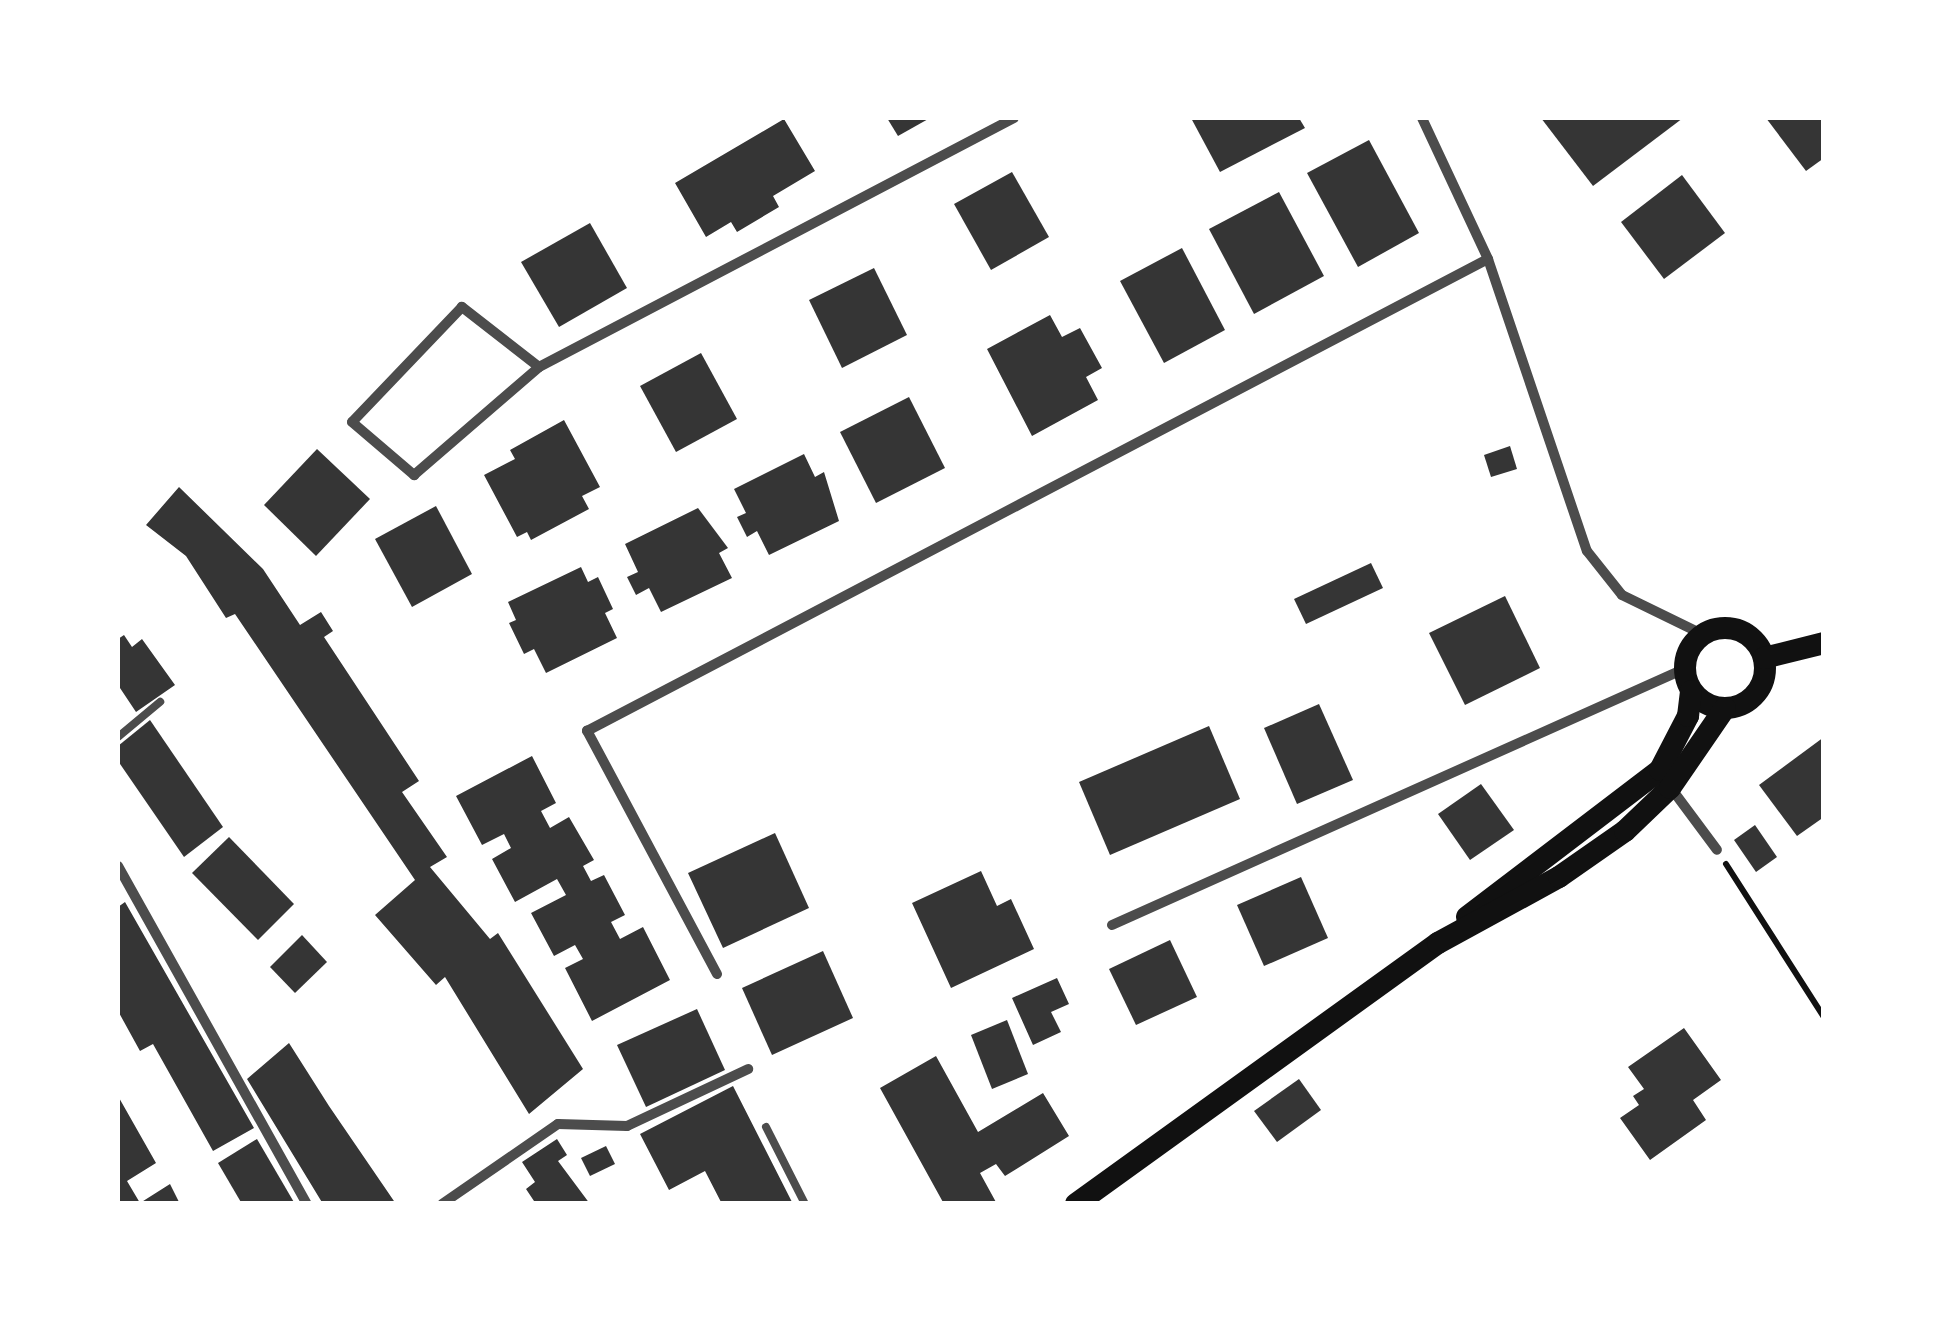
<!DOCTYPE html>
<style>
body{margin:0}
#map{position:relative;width:1941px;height:1321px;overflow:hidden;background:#fff;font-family:"Nunito Sans",sans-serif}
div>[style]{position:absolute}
.building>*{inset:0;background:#353535}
.path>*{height:6px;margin:-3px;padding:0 3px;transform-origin:3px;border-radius:3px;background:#111}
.service>*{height:8px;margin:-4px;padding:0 4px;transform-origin:4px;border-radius:4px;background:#4c4c4c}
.minor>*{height:10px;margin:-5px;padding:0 5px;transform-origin:5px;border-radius:5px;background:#4c4c4c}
.primary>*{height:22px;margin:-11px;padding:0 11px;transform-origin:11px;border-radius:11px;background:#111}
.primary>.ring{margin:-11px;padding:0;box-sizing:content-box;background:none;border:22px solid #111;border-radius:50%}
span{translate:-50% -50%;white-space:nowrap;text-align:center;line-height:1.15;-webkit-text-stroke:8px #fff;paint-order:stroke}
.frame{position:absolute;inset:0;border:120px solid #fff;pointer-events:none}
</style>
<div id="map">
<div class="building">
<i style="clip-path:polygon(887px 118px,930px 118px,898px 136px)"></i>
<i style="clip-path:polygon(1191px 118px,1299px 118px,1305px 128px,1220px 172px)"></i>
<i style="clip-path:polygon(1541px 118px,1683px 118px,1593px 186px)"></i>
<i style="clip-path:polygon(1766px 118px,1824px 118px,1824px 158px,1806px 171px)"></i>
<i style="clip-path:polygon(784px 119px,815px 171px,773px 196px,779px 207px,737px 232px,731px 222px,706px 237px,675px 183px)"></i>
<i style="clip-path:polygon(1369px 140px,1419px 233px,1358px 267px,1307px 173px)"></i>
<i style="clip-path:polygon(1012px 172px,1049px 237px,991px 270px,954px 204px)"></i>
<i style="clip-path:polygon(1682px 175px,1725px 233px,1664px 279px,1621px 222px)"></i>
<i style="clip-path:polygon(1279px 192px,1324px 276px,1254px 314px,1209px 229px)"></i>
<i style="clip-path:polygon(590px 223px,627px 288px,559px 327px,521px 262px)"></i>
<i style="clip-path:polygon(1182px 248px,1225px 330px,1164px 363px,1120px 281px)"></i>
<i style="clip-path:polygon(874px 268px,907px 335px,842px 368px,809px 300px)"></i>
<i style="clip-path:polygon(1050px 315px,1062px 337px,1080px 328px,1102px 368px,1086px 377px,1098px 400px,1032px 436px,987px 349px)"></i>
<i style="clip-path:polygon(701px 353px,737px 419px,676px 452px,640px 386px)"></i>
<i style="clip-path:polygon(909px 397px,945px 468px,876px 503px,840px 432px)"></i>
<i style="clip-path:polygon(564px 420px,600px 487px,582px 496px,589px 509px,531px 540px,527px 532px,517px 537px,484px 475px,515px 459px,510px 450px)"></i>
<i style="clip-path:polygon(1510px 446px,1517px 469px,1491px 477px,1484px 455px)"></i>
<i style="clip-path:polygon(317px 449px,370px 499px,316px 556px,264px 505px)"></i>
<i style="clip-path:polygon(804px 454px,815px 477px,824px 472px,839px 521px,769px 555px,757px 531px,747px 537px,737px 517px,746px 513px,734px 489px)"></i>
<i style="clip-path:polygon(179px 487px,263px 569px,300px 625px,321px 612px,333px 631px,324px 637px,419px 781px,402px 792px,447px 857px,430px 867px,490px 939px,498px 933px,583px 1069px,529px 1114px,445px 977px,436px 985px,375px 915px,415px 880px,235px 614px,226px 618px,186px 556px,146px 525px)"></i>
<i style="clip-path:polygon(436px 506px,472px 574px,412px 607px,375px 539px)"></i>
<i style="clip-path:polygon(698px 508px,728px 548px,719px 553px,732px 578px,661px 612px,649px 588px,636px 595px,627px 577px,638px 572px,625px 544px)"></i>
<i style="clip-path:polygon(1371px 563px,1383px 588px,1306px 624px,1294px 599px)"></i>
<i style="clip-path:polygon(581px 567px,588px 582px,598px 577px,613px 609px,605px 613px,617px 638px,546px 673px,534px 649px,524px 654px,509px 623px,516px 620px,508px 602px)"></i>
<i style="clip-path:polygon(1505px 596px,1540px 668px,1465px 705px,1429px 633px)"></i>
<i style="clip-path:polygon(124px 635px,132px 647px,142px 639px,175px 685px,136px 712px,118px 685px,118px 639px)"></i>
<i style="clip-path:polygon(1319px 704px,1353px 780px,1297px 804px,1264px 728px)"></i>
<i style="clip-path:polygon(150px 720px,223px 827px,184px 857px,118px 761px,118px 746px)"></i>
<i style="clip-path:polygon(1209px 726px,1240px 799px,1110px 855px,1079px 782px)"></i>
<i style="clip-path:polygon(1824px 737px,1824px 817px,1797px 836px,1759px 785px)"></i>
<i style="clip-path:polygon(532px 756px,556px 803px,541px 811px,550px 828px,569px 817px,594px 860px,583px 866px,591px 881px,604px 875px,625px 915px,611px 922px,620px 939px,643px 927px,670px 980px,592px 1021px,565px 968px,583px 959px,575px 945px,554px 956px,531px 913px,566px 895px,557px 879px,515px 902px,492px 859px,511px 848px,504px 834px,482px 845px,456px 796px)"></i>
<i style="clip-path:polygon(1481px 784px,1514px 830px,1470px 860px,1438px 814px)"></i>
<i style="clip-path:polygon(1755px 825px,1777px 857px,1756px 872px,1734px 840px)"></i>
<i style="clip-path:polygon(775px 833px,809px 908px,723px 948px,688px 873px)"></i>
<i style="clip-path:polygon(229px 837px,294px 904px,258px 940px,192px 873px)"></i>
<i style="clip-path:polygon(981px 871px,997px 906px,1011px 899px,1034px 949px,951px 988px,912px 903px)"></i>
<i style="clip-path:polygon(1301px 877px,1328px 938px,1264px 966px,1237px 905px)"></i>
<i style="clip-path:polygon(125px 902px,254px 1128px,213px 1151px,153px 1044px,140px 1051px,118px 1011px,118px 907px)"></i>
<i style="clip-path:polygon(302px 935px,327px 962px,295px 993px,270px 967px)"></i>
<i style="clip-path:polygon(1170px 940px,1197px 997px,1136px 1025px,1109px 969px)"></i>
<i style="clip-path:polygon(823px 951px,853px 1018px,772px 1055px,742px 988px)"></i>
<i style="clip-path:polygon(1057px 978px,1069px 1004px,1051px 1012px,1061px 1032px,1033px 1045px,1012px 998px)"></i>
<i style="clip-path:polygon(697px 1009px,725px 1070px,646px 1107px,617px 1045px)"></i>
<i style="clip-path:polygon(1007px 1020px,1028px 1074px,992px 1089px,971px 1035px)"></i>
<i style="clip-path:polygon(1684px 1028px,1721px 1080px,1693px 1100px,1706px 1120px,1650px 1160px,1620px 1118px,1639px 1105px,1633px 1096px,1644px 1089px,1628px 1067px)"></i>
<i style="clip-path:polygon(289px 1043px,329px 1106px,396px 1204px,323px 1204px,247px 1079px)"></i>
<i style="clip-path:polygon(936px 1056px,978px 1132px,1043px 1093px,1069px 1136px,1005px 1176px,996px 1164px,980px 1173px,997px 1204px,944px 1204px,880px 1088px)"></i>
<i style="clip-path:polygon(1299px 1079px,1321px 1110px,1277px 1142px,1254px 1111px)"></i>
<i style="clip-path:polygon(733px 1086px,793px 1204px,722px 1204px,705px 1171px,669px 1190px,640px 1134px)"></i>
<i style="clip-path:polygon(118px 1096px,156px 1163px,127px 1181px,140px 1203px,170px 1184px,180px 1204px,118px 1204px)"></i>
<i style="clip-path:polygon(257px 1139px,295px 1204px,242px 1204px,218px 1163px)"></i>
<i style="clip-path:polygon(557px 1139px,567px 1155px,558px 1161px,590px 1204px,536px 1204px,526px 1189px,535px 1182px,522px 1162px)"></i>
<i style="clip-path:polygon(606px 1146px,615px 1164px,590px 1176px,581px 1158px)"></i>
</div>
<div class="path">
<i style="left:1726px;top:864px;width:182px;rotate:57.4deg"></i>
</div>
<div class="service">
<i style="left:118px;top:737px;width:55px;rotate:-39.8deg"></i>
<i style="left:766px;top:1127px;width:86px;rotate:63.1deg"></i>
</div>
<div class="minor">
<i style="left:1422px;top:118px;width:156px;rotate:64.9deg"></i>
<i style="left:1488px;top:259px;width:308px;rotate:71.3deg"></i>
<i style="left:1587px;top:551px;width:56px;rotate:51.5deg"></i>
<i style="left:1622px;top:595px;width:89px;rotate:26deg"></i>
<i style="left:539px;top:367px;width:98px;rotate:-142.1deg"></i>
<i style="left:462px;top:307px;width:159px;rotate:133.7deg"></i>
<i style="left:352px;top:422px;width:82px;rotate:40.5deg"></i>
<i style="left:414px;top:475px;width:165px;rotate:-40.8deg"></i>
<i style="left:539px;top:367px;width:536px;rotate:-27.66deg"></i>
<i style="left:1671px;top:788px;width:77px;rotate:53.4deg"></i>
<i style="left:118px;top:866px;width:387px;rotate:60.8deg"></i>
<i style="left:1112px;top:925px;width:627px;rotate:-24.11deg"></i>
<i style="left:717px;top:974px;width:276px;rotate:-118.1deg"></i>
<i style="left:587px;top:731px;width:1017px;rotate:-27.65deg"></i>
<i style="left:442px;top:1204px;width:141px;rotate:-34.6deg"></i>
<i style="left:558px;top:1124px;width:69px;rotate:1.7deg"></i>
<i style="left:627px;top:1126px;width:134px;rotate:-25.2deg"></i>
</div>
<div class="primary">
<i class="ring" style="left:1685px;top:628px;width:58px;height:58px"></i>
<i style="left:1764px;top:658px;width:62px;rotate:-14deg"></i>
<i style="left:1467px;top:917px;width:243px;rotate:-37.3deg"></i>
<i style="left:1660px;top:770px;width:61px;rotate:-62.6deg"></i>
<i style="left:1688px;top:716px;width:25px;rotate:-83deg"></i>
<i style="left:1076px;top:1204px;width:446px;rotate:-35.8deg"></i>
<i style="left:1438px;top:943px;width:138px;rotate:-28.6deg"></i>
<i style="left:1559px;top:877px;width:80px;rotate:-34.9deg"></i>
<i style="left:1625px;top:831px;width:62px;rotate:-43.7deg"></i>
<i style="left:1670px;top:788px;width:97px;rotate:-55.5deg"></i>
</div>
<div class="frame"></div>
</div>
